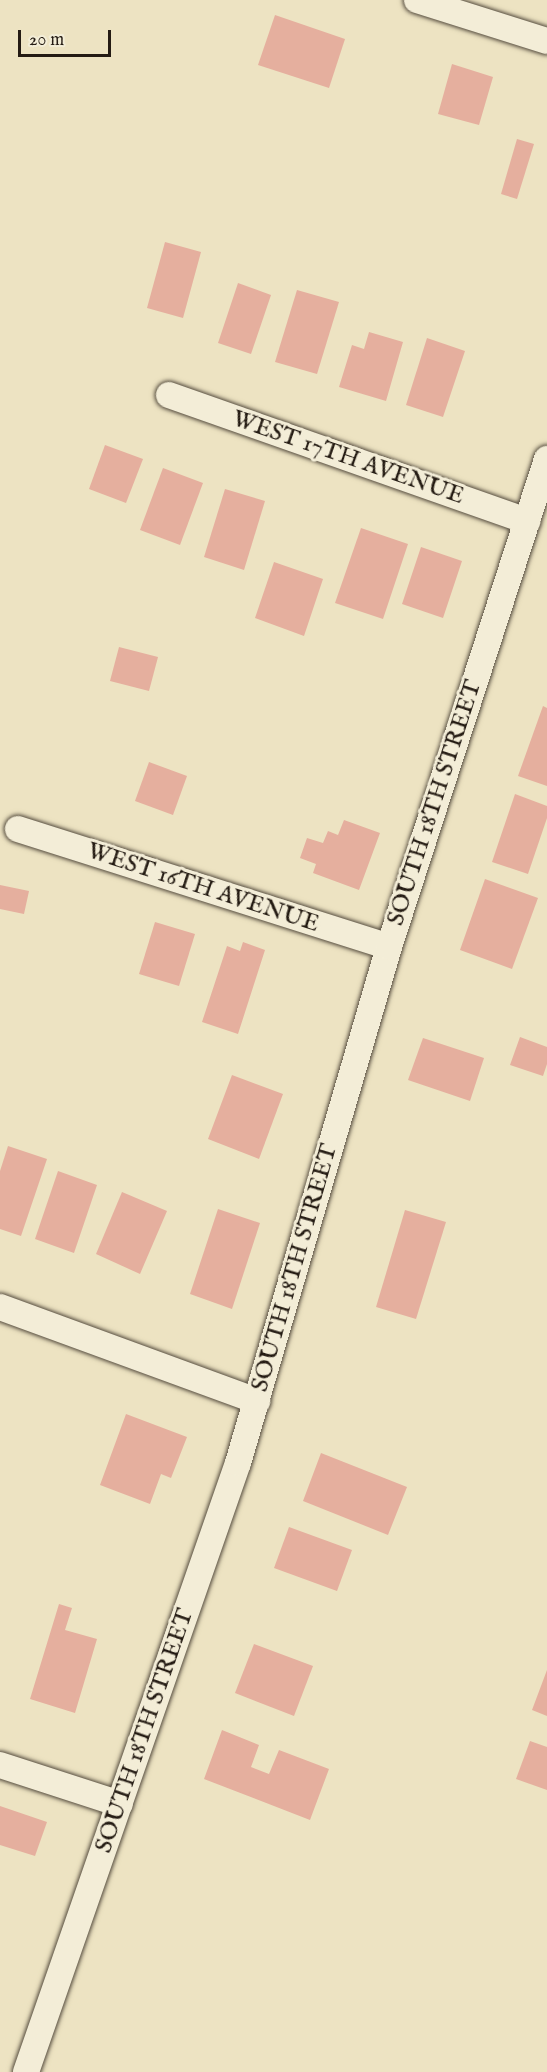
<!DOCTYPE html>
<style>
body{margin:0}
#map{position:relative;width:547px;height:2072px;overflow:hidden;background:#ede3c2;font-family:"IM FELL English",serif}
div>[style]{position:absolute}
.building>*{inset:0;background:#e5af9e}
.roads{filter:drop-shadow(0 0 2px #564d3f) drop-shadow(0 0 2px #564d3f)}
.street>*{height:26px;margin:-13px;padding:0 13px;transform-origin:13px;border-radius:13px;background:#f3edd7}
span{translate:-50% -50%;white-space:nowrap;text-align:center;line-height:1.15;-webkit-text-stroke:6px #f3edd7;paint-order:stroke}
.street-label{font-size:24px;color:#241b13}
.scale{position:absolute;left:18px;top:30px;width:93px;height:27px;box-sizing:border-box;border:3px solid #241b13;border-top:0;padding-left:8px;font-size:18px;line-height:21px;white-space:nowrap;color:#241b13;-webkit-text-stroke:4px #f3edd7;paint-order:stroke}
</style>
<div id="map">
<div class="building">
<i style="clip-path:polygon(275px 15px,345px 39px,329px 88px,258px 65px)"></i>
<i style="clip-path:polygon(452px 64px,493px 77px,479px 125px,438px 114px)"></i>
<i style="clip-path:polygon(517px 139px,534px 144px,517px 199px,501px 194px)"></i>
<i style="clip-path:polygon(165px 242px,201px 252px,183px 318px,147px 308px)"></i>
<i style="clip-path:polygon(238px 283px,271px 295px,251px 354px,218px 343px)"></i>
<i style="clip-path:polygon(297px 290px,339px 302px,317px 374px,275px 362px)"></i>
<i style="clip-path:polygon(369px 332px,403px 342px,386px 401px,339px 387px,352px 345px,364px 349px)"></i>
<i style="clip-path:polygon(427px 338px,465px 351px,443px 417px,406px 405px)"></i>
<i style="clip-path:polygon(105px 445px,143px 459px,126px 503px,89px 489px)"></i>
<i style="clip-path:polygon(163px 468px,203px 483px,180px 545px,140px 530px)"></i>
<i style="clip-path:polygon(225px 489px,265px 501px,244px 570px,204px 557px)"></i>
<i style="clip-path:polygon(361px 528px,408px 544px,383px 619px,335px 603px)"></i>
<i style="clip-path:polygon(421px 547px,462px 561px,443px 618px,402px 604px)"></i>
<i style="clip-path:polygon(274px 562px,323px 579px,304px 636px,255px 618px)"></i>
<i style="clip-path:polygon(119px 647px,158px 657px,149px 691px,110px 681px)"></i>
<i style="clip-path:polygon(543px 706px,547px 708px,547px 786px,518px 776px)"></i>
<i style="clip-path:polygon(149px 762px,187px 776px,173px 815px,135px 801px)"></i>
<i style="clip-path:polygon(515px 794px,547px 806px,547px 818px,528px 874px,492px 862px)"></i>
<i style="clip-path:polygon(344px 820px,380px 833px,359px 890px,313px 873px,316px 864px,300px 858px,307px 838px,323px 843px,328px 831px,338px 835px)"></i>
<i style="clip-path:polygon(485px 879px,538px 898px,512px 969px,460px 950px)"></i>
<i style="clip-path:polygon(0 885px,29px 891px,24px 914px,0 909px)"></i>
<i style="clip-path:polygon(155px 922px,195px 934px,179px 986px,139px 974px)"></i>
<i style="clip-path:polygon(243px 942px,265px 950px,238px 1034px,202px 1022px,227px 946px,240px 951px)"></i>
<i style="clip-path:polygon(520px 1037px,547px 1047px,547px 1064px,543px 1076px,510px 1065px)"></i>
<i style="clip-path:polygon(423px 1038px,484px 1058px,470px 1101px,408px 1080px)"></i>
<i style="clip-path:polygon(232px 1075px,283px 1094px,259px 1159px,208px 1139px)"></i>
<i style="clip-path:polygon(8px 1146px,47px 1159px,21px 1236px,0 1229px,0 1171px)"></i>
<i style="clip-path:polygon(58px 1171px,97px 1185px,74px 1253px,35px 1239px)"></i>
<i style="clip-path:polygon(122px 1192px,167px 1211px,140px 1274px,96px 1254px)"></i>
<i style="clip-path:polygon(218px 1209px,260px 1223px,232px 1309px,190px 1294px)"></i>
<i style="clip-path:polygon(405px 1210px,446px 1222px,416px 1319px,376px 1307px)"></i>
<i style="clip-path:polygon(126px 1414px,187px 1437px,171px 1478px,161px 1474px,150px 1504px,100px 1485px)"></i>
<i style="clip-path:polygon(321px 1453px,407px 1487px,388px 1535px,303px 1501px)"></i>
<i style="clip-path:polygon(289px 1527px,352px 1550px,337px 1591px,274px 1568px)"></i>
<i style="clip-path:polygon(59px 1604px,72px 1608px,65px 1630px,97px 1639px,75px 1713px,30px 1699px)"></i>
<i style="clip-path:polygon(254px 1644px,313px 1666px,294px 1716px,235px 1693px)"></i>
<i style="clip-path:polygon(547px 1670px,547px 1716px,532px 1710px)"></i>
<i style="clip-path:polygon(222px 1730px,259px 1745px,251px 1767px,269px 1774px,279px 1750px,329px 1769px,310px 1820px,204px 1779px)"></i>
<i style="clip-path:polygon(530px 1741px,547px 1747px,547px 1790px,516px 1779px)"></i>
<i style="clip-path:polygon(0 1806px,47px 1822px,35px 1856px,0 1845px)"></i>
</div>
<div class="roads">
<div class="street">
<i style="left:417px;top:0;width:136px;rotate:17.5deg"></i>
<i style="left:169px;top:395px;width:380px;rotate:19.4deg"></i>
<i style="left:18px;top:829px;width:389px;rotate:17.6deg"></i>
<i style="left:0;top:1307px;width:274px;rotate:20.1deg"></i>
<i style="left:0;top:1765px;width:126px;rotate:18deg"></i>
<i style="left:26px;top:2072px;width:645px;rotate:-70.81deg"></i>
<i style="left:238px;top:1463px;width:538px;rotate:-73.69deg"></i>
<i style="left:389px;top:947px;width:513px;rotate:-72.06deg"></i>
</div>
</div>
<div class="street-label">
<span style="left:348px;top:458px;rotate:19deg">WEST 17TH AVENUE</span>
<span style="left:435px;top:803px;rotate:-72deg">SOUTH 18TH STREET</span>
<span style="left:203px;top:888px;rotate:18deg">WEST 16TH AVENUE</span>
<span style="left:295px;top:1268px;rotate:-74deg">SOUTH 18TH STREET</span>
<span style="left:145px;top:1731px;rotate:-71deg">SOUTH 18TH STREET</span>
</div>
<div class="scale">20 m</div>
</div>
